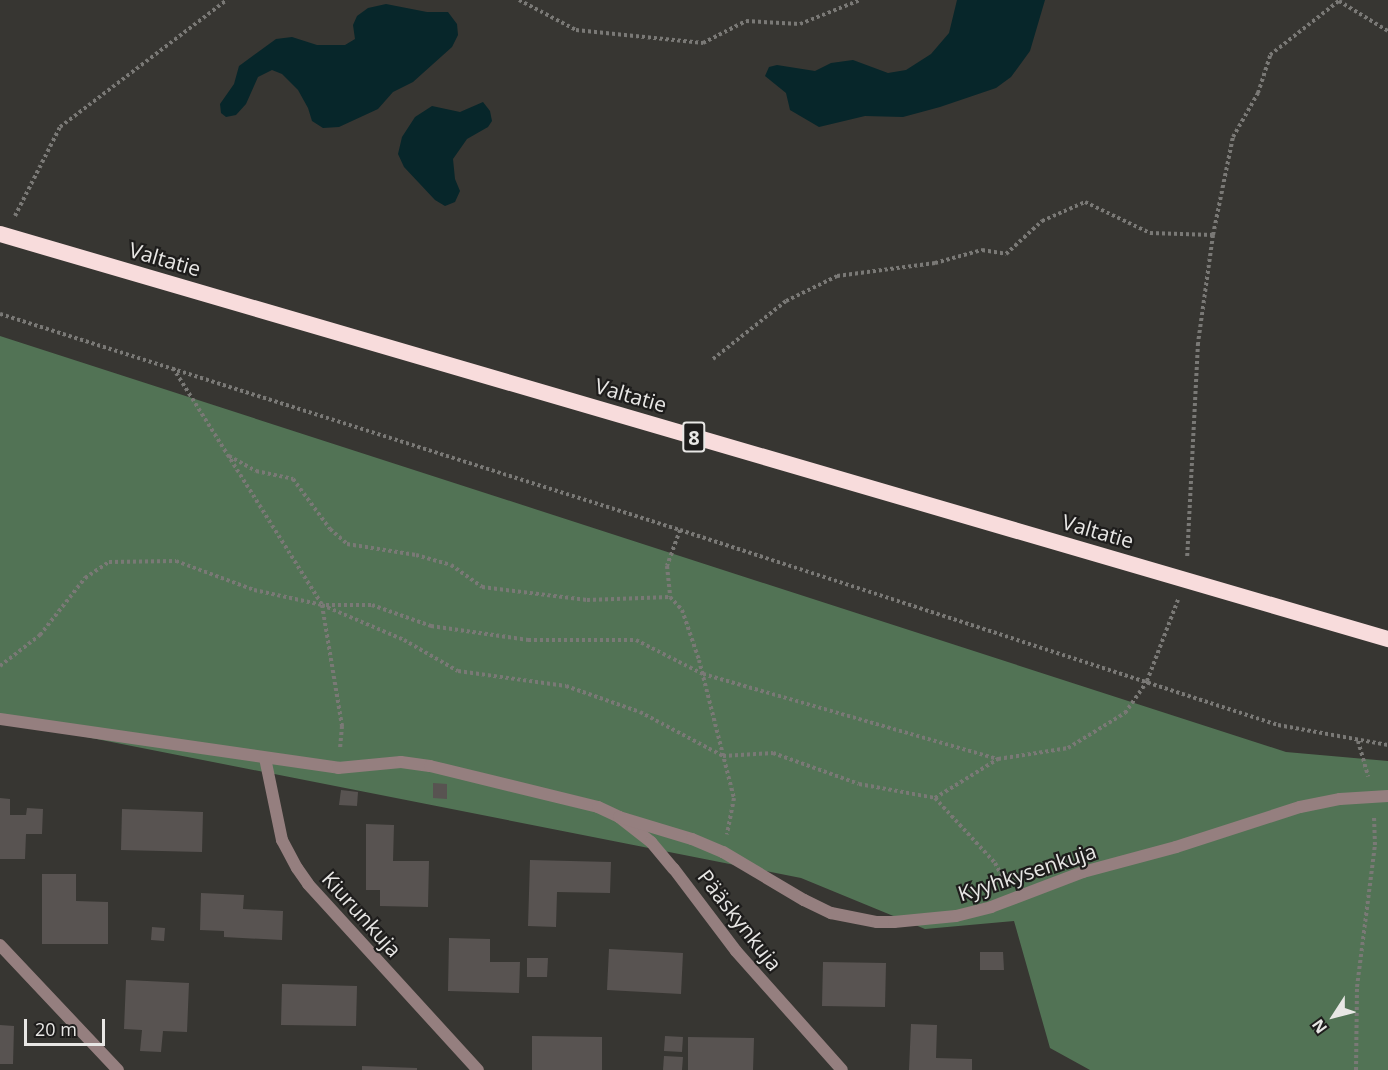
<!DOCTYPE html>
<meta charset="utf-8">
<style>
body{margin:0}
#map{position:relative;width:1388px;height:1070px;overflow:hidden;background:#373632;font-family:"Open Sans",sans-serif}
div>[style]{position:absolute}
.forest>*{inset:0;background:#527355}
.water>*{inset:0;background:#07262a}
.building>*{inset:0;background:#585351}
.path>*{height:4px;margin-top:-2px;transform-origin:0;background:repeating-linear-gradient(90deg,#7a7976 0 3px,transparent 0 6px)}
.service>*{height:12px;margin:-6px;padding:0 6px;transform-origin:6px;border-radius:6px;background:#957f7f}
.minor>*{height:12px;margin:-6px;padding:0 6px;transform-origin:6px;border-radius:6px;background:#957f7f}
.trunk>*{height:16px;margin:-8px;padding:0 8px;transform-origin:8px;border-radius:8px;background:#f8dcdc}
span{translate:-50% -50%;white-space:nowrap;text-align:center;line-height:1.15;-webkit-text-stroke:4.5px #1e1d1c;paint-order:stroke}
.shield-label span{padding:2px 4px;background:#1e1d1c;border:2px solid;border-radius:4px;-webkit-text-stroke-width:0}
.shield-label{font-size:20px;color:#e8e7e5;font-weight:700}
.street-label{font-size:21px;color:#e8e7e5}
.north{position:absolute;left:1304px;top:986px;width:60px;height:60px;-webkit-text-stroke:4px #1e1d1c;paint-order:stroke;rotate:234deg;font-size:16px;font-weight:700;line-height:24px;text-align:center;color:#e8e7e5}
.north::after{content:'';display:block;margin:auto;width:21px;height:27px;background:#e8e7e5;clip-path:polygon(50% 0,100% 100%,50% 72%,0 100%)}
.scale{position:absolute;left:24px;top:1019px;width:81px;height:27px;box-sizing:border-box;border:3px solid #e8e7e5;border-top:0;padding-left:8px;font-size:18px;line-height:21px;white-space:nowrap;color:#e8e7e5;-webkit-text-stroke:4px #1e1d1c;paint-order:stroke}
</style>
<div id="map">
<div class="forest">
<i style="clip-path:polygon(0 336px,1286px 752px,1388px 761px,1388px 1070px,1090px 1070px,1050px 1048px,1014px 921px,925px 929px,801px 878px,0 720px)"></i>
</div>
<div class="water">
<i style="clip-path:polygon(957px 0,1045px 0,1030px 51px,1011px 77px,996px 88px,940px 107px,903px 117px,865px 116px,819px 127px,790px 110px,786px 93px,765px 76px,769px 67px,777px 65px,815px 71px,831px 63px,853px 60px,888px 73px,906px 70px,931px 54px,949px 33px)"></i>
<i style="clip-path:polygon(386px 4px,427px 12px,448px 12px,457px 24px,458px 35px,452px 47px,413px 82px,393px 92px,378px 109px,339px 127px,323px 128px,312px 121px,308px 108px,298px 90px,282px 74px,272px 70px,258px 77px,246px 104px,236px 115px,226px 117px,221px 113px,220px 104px,234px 84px,239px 66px,276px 39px,292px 37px,317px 45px,345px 45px,355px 39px,353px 25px,357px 16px,368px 8px)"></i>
<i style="clip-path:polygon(483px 102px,490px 111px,492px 121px,488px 127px,467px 139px,453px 159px,455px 179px,460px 191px,455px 202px,445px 206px,435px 200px,404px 167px,398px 154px,402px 137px,415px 117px,432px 106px,460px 112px)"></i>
</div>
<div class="building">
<i style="clip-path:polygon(433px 783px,447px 784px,447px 799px,433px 798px)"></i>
<i style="clip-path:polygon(341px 790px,358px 792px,357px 806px,339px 805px)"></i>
<i style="clip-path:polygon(0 798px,10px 799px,10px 815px,26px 815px,27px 808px,43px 809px,42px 834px,26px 834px,25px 859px,0 859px)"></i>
<i style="clip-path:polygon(122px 809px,203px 812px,202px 852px,121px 850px)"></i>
<i style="clip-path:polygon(366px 824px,394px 825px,393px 861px,429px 861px,428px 907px,380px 906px,380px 890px,366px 890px)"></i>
<i style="clip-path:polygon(530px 860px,611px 862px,610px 893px,557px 892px,556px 927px,528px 926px)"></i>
<i style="clip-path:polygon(42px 874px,76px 874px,76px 901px,108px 902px,108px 944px,42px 944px)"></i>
<i style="clip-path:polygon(201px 893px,244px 895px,243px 909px,283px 911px,282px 940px,224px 937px,224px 931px,200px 930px)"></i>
<i style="clip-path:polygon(152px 927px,165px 928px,164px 941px,151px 940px)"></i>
<i style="clip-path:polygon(449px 938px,490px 939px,490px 962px,520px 962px,519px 993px,448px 991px)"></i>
<i style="clip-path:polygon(609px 949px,683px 953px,681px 994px,607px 990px)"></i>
<i style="clip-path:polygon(980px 952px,1003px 952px,1004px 970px,980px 970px)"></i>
<i style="clip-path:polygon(527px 958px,548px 958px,547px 977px,527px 977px)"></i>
<i style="clip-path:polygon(823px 962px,886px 963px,885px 1007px,822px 1006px)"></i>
<i style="clip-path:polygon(126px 980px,189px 983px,187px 1032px,163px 1031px,161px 1052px,140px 1051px,142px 1030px,124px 1029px)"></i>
<i style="clip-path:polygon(282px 984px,357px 986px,356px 1026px,281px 1025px)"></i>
<i style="clip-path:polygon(911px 1024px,937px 1025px,936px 1058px,972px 1059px,972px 1070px,909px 1070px)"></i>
<i style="clip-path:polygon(0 1025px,14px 1026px,13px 1064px,0 1064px)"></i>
<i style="clip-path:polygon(532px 1036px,602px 1037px,602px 1070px,532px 1070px)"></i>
<i style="clip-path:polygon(665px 1036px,683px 1037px,682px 1052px,664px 1051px)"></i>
<i style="clip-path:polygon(688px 1037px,754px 1038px,753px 1070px,688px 1070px)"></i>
<i style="clip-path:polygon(664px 1056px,683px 1057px,682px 1070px,663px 1070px)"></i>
<i style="clip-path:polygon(362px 1066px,417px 1068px,417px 1070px,362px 1070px)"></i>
</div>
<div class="path">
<i style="left:519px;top:0;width:64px;rotate:27.8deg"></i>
<i style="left:576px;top:30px;width:128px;rotate:5.8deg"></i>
<i style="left:703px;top:43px;width:48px;rotate:-27.1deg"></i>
<i style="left:746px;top:21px;width:54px;rotate:3.2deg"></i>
<i style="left:800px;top:24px;width:65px;rotate:-21.8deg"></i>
<i style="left:1339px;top:1px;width:57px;rotate:31.5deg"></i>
<i style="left:15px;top:216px;width:100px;rotate:-63.2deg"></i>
<i style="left:60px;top:127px;width:210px;rotate:-37.3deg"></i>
<i style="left:1213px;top:235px;width:100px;rotate:-78.5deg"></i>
<i style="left:1233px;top:137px;width:51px;rotate:-60.4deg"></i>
<i style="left:1258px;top:93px;width:40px;rotate:-72deg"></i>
<i style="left:1270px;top:55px;width:89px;rotate:-38.2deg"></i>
<i style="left:0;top:314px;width:713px;rotate:17.62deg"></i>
<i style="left:680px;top:530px;width:629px;rotate:18.06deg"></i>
<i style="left:1278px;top:725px;width:112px;rotate:10.3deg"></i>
<i style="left:713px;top:359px;width:93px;rotate:-38.5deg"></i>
<i style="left:786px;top:301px;width:57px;rotate:-26.1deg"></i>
<i style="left:837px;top:276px;width:99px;rotate:-7.6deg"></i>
<i style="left:935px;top:263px;width:49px;rotate:-15.5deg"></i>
<i style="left:982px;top:250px;width:24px;rotate:9deg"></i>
<i style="left:1006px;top:254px;width:49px;rotate:-42.5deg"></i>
<i style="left:1042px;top:221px;width:47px;rotate:-23.8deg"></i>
<i style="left:1085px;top:202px;width:72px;rotate:25.5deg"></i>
<i style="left:1150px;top:233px;width:63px;rotate:1.8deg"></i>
<i style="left:1213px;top:235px;width:109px;rotate:97.9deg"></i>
<i style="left:1198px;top:343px;width:215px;rotate:92.9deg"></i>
<i style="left:173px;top:368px;width:280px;rotate:57.8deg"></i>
<i style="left:322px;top:605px;width:123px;rotate:80.6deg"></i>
<i style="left:342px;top:726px;width:24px;rotate:95deg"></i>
<i style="left:229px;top:456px;width:31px;rotate:29deg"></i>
<i style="left:256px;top:471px;width:38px;rotate:12deg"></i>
<i style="left:293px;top:479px;width:62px;rotate:53.5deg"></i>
<i style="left:330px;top:529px;width:23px;rotate:41deg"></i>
<i style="left:347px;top:544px;width:70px;rotate:9.1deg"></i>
<i style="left:416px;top:555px;width:36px;rotate:16deg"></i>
<i style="left:451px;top:565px;width:38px;rotate:35deg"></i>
<i style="left:482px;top:587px;width:106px;rotate:7.1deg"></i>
<i style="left:587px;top:600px;width:83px;rotate:-2.1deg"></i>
<i style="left:680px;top:530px;width:38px;rotate:110deg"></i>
<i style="left:667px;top:566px;width:31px;rotate:84deg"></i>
<i style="left:670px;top:597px;width:18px;rotate:47deg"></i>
<i style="left:682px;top:610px;width:53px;rotate:71.2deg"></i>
<i style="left:699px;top:660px;width:142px;rotate:75.8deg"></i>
<i style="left:734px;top:798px;width:37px;rotate:101deg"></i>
<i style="left:326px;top:605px;width:46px"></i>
<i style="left:372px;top:605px;width:63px;rotate:19.6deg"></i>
<i style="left:431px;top:626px;width:98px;rotate:8.2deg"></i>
<i style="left:528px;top:640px;width:108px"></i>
<i style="left:636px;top:640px;width:75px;rotate:26.9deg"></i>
<i style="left:703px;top:674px;width:307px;rotate:16.1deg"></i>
<i style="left:0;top:666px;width:51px;rotate:-37.8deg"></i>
<i style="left:40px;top:635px;width:73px;rotate:-51.7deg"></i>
<i style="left:85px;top:578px;width:29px;rotate:-34deg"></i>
<i style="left:109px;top:562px;width:67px;rotate:-0.9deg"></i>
<i style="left:176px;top:561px;width:83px;rotate:20.4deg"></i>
<i style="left:254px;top:590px;width:70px;rotate:12.4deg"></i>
<i style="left:322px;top:605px;width:89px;rotate:23.1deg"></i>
<i style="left:404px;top:640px;width:62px;rotate:29.9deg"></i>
<i style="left:458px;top:671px;width:109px;rotate:7.9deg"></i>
<i style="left:566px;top:686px;width:78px;rotate:19.4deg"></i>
<i style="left:640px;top:712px;width:94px;rotate:27.9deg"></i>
<i style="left:723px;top:756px;width:50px;rotate:-3.4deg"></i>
<i style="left:773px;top:753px;width:91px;rotate:19.8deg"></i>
<i style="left:859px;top:784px;width:77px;rotate:10.4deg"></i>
<i style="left:935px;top:798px;width:88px;rotate:47.3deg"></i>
<i style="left:995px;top:863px;width:21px;rotate:62deg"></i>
<i style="left:1358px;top:741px;width:37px;rotate:74deg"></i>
<i style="left:935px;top:798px;width:74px;rotate:-31.8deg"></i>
<i style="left:998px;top:759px;width:71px;rotate:-8.9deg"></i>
<i style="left:1068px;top:748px;width:67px;rotate:-31.6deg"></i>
<i style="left:1125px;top:713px;width:39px;rotate:-55deg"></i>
<i style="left:1147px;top:681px;width:87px;rotate:-69.1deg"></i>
<i style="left:1356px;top:1070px;width:83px;rotate:-89.3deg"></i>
<i style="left:1357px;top:987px;width:143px;rotate:-82.8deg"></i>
<i style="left:1375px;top:845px;width:28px;rotate:-92deg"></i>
</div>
<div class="service">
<i style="left:0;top:719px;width:342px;rotate:8.2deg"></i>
<i style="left:338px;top:768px;width:63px;rotate:-5.4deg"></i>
<i style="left:401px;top:762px;width:29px;rotate:8deg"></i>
<i style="left:430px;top:766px;width:173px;rotate:13.7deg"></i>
</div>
<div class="minor">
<i style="left:265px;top:758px;width:84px;rotate:78.3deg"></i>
<i style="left:282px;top:840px;width:32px;rotate:62deg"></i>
<i style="left:297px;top:868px;width:19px;rotate:55deg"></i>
<i style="left:308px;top:884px;width:252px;rotate:47.6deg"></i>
<i style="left:598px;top:807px;width:23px;rotate:25deg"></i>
<i style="left:619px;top:817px;width:41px;rotate:38deg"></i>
<i style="left:651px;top:842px;width:35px;rotate:50deg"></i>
<i style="left:674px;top:869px;width:103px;rotate:52.9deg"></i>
<i style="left:736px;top:951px;width:159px;rotate:48.3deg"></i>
<i style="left:619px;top:817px;width:76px;rotate:16.8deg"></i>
<i style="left:692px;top:839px;width:34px;rotate:23deg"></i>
<i style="left:723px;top:852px;width:94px;rotate:30.7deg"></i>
<i style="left:804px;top:900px;width:30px;rotate:26deg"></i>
<i style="left:831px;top:913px;width:47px;rotate:11.1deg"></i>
<i style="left:877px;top:922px;width:17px"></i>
<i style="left:894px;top:922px;width:62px;rotate:-5.5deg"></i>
<i style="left:956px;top:916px;width:36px;rotate:-14deg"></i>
<i style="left:991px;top:907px;width:98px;rotate:-20.8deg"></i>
<i style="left:1083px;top:872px;width:96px;rotate:-15deg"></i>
<i style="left:1176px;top:847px;width:130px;rotate:-17.9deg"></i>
<i style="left:1300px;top:807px;width:41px;rotate:-11.3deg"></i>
<i style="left:1340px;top:799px;width:48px;rotate:-3.6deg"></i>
<i style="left:0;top:945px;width:172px;rotate:46.7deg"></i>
</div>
<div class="trunk">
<i style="left:0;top:234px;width:1446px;rotate:16.27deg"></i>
</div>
<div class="shield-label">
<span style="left:694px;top:437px">8</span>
</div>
<div class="street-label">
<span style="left:165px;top:259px;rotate:16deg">Valtatie</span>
<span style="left:631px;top:395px;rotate:16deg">Valtatie</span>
<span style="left:1098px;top:531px;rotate:16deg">Valtatie</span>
<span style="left:1027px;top:872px;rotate:-18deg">Kyyhkysenkuja</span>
<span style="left:362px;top:914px;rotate:48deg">Kiurunkuja</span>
<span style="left:740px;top:920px;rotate:52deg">Pääskynkuja</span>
</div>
<div class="north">N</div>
<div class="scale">20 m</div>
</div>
